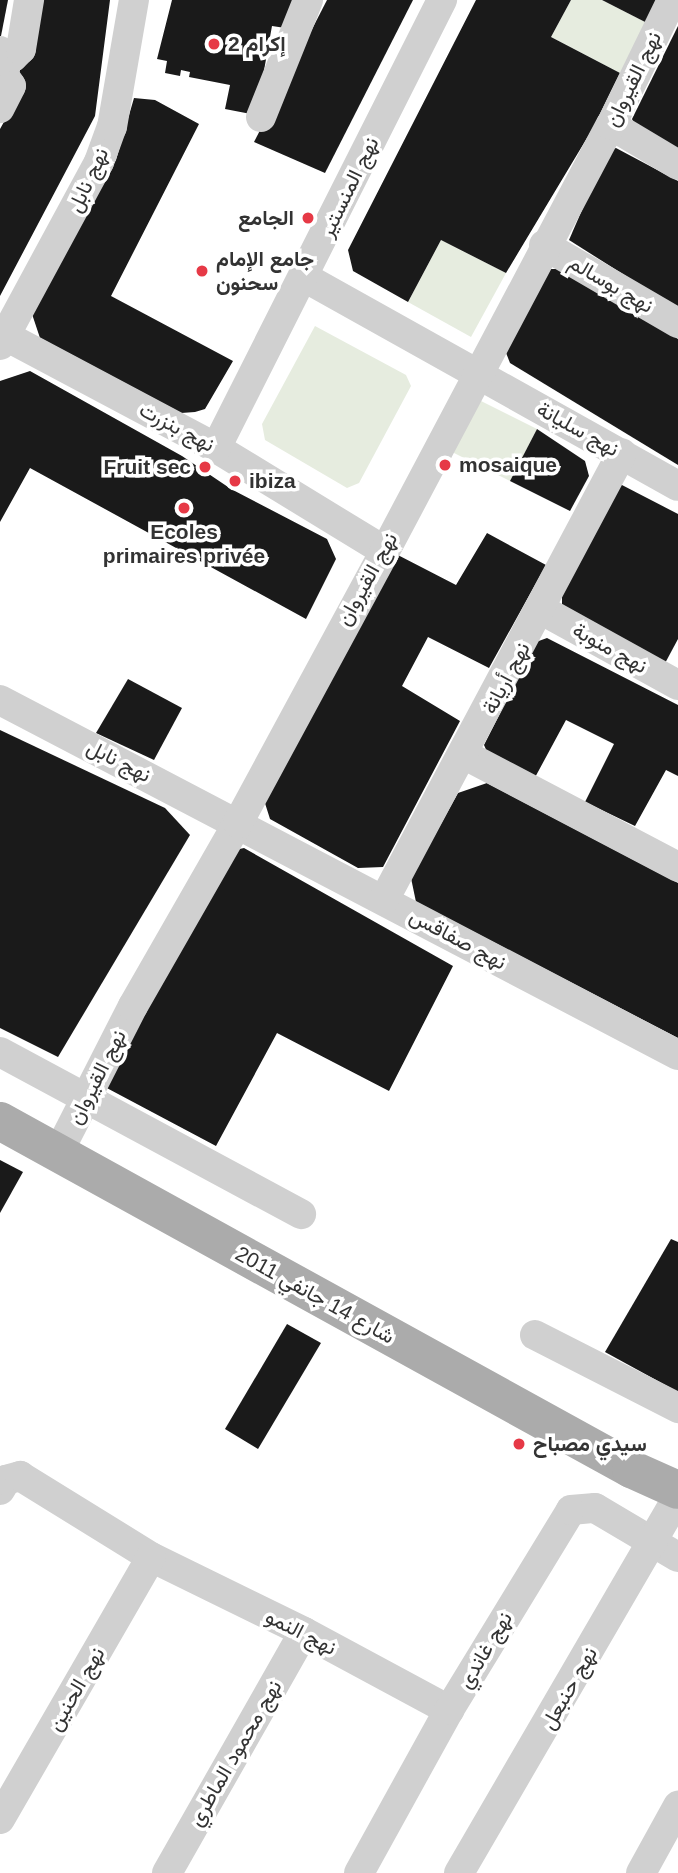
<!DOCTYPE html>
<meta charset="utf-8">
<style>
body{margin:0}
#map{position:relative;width:678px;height:1873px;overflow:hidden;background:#fff;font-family:Arial,Vazirmatn,sans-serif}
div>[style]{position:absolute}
.green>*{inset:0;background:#e6ecdf}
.building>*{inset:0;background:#1a1a1a}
.minor>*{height:30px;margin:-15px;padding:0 15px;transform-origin:15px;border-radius:15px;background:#d0d0d0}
.major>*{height:38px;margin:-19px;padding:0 19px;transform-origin:19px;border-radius:19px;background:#ababab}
.dots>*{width:19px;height:19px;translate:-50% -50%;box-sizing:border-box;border:4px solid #fff;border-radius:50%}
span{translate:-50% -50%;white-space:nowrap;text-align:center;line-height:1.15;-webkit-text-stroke:7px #fff;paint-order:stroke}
.poi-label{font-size:21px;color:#333;font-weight:700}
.left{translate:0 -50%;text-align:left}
.right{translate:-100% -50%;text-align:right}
.street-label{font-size:21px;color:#333}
</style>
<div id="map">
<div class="green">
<i style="clip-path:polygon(571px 0,602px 0,649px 24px,620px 73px,551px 37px)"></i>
<i style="clip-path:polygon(441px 240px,506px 273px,471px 337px,408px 302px)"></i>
<i style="clip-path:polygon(315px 326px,406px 375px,411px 386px,359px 483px,347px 488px,265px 440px,262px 424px)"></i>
<i style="clip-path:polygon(481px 401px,537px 429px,510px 481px,446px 449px)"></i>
</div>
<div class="building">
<i style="clip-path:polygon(0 0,8px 0,1px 36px,0 36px)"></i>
<i style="clip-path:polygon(32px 0,110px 0,95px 116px,0 296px,0 129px,14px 104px)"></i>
<i style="clip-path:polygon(172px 0,298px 0,292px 29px,272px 26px,256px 115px,225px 109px,230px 85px,189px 77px,190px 72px,181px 70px,180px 76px,165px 73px,167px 61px,157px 59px)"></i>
<i style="clip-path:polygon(327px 0,413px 0,325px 173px,254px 142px)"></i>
<i style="clip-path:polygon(476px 0,571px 0,551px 37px,620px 73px,593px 128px,506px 273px,441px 240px,408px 302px,353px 271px,348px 250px)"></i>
<i style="clip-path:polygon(602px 0,660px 0,649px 24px)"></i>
<i style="clip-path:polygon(678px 26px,678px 151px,635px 126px,632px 119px)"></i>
<i style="clip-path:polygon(134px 98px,155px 100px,199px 124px,111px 296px,233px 361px,205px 409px,195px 412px,181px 413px,40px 338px,32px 314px,116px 160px)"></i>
<i style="clip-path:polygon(616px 148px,678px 181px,678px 309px,569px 240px,608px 150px)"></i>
<i style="clip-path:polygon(550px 269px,561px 269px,678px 339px,678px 465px,510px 363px,503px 345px)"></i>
<i style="clip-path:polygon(30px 371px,182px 456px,231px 489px,327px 539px,336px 559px,306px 619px,30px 468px,0 522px,0 381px)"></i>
<i style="clip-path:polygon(537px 429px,585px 461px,589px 476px,570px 511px,510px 481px)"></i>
<i style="clip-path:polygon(620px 484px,678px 514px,678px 639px,663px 667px,562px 605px,562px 591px)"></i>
<i style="clip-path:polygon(487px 533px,546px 565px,489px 668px,428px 637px,402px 686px,460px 721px,383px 867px,358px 868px,270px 819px,264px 800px,392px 552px,456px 585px)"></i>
<i style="clip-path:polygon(547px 638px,678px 705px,678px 776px,666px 770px,635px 826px,585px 802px,614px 744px,566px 720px,532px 783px,488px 754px,484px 745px,536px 642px)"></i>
<i style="clip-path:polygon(128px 679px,182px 708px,154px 760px,96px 733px)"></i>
<i style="clip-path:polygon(0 730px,165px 808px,190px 835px,58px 1057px,0 1028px)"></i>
<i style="clip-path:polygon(487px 783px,678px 883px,678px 1038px,416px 902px,411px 878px,458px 793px)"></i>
<i style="clip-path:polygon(244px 848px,453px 966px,389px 1091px,277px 1033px,216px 1146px,103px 1086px,235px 850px)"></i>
<i style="clip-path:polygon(0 1160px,23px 1172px,0 1213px)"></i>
<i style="clip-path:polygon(671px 1239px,678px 1242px,678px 1392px,605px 1352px)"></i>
<i style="clip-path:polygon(287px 1324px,321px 1343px,258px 1449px,225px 1429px)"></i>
</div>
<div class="minor">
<i style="left:0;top:51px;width:14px;rotate:25deg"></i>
<i style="left:13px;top:57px;width:11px;rotate:-45deg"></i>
<i style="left:21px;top:49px;width:50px;rotate:-80.7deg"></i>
<i style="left:0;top:70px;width:19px;rotate:55deg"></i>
<i style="left:11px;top:86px;width:25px;rotate:117deg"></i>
<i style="left:261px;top:117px;width:126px;rotate:-68.1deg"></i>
<i style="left:611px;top:125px;width:78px;rotate:30.8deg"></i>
<i style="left:544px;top:245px;width:155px;rotate:30.2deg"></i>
<i style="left:304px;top:277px;width:428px;rotate:29.2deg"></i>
<i style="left:0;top:333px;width:245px;rotate:28deg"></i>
<i style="left:216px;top:448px;width:198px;rotate:31.4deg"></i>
<i style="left:0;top:345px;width:208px;rotate:-61.6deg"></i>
<i style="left:99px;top:162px;width:37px;rotate:-70deg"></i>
<i style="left:112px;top:127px;width:129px;rotate:-80.2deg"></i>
<i style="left:216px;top:448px;width:502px;rotate:-63.23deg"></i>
<i style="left:542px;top:610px;width:155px;rotate:28.9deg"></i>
<i style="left:0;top:700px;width:765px;rotate:27.64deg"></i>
<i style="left:465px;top:755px;width:241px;rotate:27.7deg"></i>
<i style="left:384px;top:900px;width:506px;rotate:-61.97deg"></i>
<i style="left:0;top:1052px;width:342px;rotate:28.3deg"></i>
<i style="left:57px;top:1155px;width:167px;rotate:-63deg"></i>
<i style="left:133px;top:1006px;width:211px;rotate:-60.2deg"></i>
<i style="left:238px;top:823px;width:309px;rotate:-61.6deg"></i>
<i style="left:385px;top:551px;width:482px;rotate:-62.1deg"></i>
<i style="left:611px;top:125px;width:139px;rotate:-64deg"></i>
<i style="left:535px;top:1335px;width:161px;rotate:27deg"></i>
<i style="left:0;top:1490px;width:12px;rotate:-59deg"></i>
<i style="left:6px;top:1480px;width:15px;rotate:-16deg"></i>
<i style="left:20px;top:1476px;width:154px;rotate:31.7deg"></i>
<i style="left:151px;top:1557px;width:170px;rotate:26.1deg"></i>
<i style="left:304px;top:1632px;width:165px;rotate:28.3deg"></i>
<i style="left:0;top:1819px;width:302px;rotate:-60deg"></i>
<i style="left:167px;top:1873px;width:277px;rotate:-60.4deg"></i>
<i style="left:359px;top:1873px;width:186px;rotate:-61.1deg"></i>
<i style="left:449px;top:1710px;width:234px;rotate:-58.6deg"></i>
<i style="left:571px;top:1510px;width:24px;rotate:-5deg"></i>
<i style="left:595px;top:1508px;width:96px;rotate:30.6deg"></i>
<i style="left:459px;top:1873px;width:432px;rotate:-59.8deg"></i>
<i style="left:641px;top:1873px;width:77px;rotate:-61.1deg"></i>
</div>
<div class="major">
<i style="left:0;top:1121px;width:721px;rotate:28.88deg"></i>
<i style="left:631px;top:1469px;width:51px;rotate:24.1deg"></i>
</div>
<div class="dots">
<i style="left:214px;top:44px;background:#e63946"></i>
<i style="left:308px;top:218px;background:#e63946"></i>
<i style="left:202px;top:271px;background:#e63946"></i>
<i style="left:445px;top:465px;background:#e63946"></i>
<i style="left:205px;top:467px;background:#e63946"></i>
<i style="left:235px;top:481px;background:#e63946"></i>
<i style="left:184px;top:508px;background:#e63946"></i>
<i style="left:519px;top:1444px;background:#e63946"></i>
</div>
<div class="poi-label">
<span class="left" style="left:228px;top:44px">إكرام 2</span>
<span class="right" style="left:294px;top:218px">الجامع</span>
<span class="left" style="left:216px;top:271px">جامع الإمام<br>سحنون</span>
<span class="left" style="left:459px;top:465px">mosaique</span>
<span class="right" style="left:191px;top:467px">Fruit sec</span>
<span class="left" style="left:249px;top:481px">ibiza</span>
<span style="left:184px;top:544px">Ecoles<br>primaires privée</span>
<span class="left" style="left:533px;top:1444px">سيدي مصباح</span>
</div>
<div class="street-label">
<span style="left:633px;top:79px;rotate:-64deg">نهج القيروان</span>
<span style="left:88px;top:180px;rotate:-65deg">نهج نابل</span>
<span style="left:349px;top:187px;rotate:-64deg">نهج المنستير</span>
<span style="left:611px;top:284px;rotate:30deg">نهج بوسالم</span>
<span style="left:177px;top:427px;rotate:28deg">نهج بنزرت</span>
<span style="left:578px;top:429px;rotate:29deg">نهج سليانة</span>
<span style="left:367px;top:579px;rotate:-61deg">نهج القيروان</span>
<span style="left:610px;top:648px;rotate:29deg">نهج منوبة</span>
<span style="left:506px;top:678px;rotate:-62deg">نهج أريانة</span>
<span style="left:119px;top:761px;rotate:27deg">نهج نابل</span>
<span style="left:458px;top:939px;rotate:28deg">نهج صفاقس</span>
<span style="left:97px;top:1077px;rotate:-63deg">نهج القيروان</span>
<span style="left:315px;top:1295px;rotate:29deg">شارع 14 جانفي 2011</span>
<span style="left:301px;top:1632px;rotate:27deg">نهج النمو</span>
<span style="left:485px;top:1650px;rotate:-59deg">نهج غاندي</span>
<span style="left:569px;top:1688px;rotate:-60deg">نهج حنبعل</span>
<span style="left:76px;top:1689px;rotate:-60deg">نهج الحنين</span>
<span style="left:235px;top:1753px;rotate:-60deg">نهج محمود الماطري</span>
</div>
</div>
